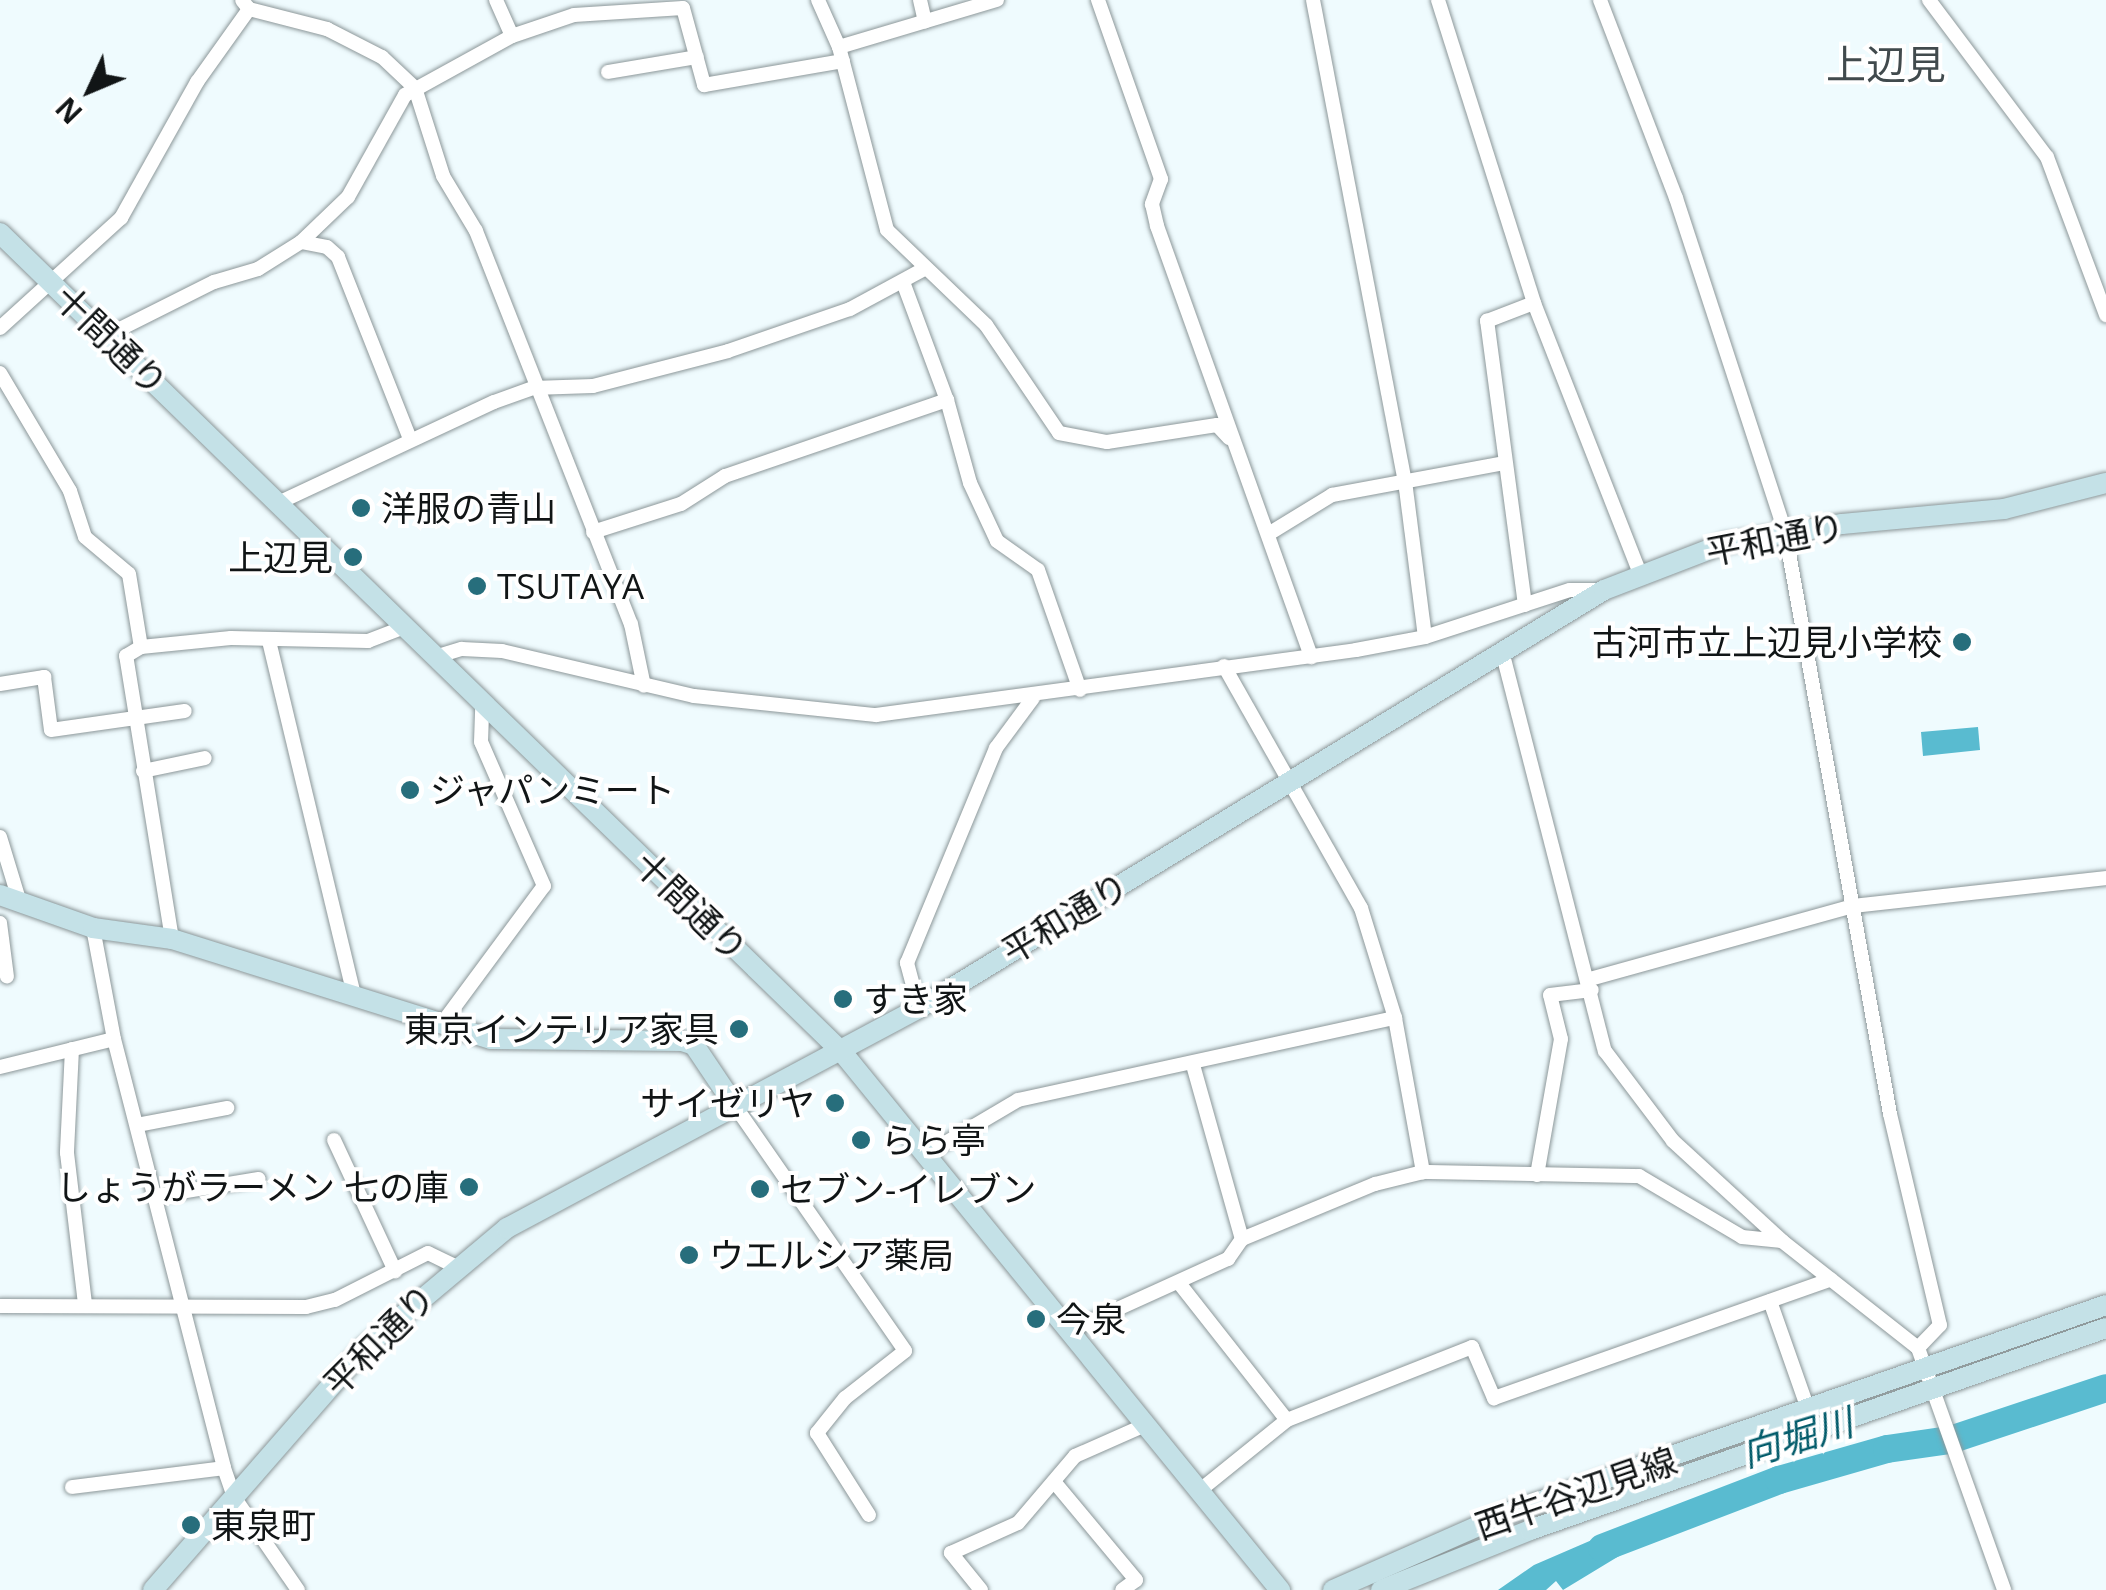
<!DOCTYPE html>
<meta charset="utf-8">
<style>
body{margin:0}
#map{position:relative;width:2106px;height:1590px;overflow:hidden;background:#effbfe;font-family:"Open Sans","Noto Sans JP",sans-serif}
div>[style]{position:absolute}
.water>*{inset:0;background:#59bbd0}
.river>*{height:28px;margin:-14px;padding:0 14px;transform-origin:14px;border-radius:14px;background:#59bbd0}
.roads{filter:drop-shadow(0 0 2px #8c9799) drop-shadow(0 0 2px #8c9799)}
.street>*{height:14px;margin:-7px;padding:0 7px;transform-origin:7px;border-radius:7px;background:#fff}
.secondary>*{height:20px;margin:-10px;padding:0 10px;transform-origin:10px;border-radius:10px;background:#c4e1e7}
.dots>*{width:28px;height:28px;translate:-50% -50%;box-sizing:border-box;border:5px solid #fff;border-radius:50%}
span{translate:-50% -50%;white-space:nowrap;text-align:center;line-height:1.15;-webkit-text-stroke:8px #fff;paint-order:stroke}
.street-label{font-size:35px;color:#111516}
.poi-label{font-size:35px;color:#111516}
.left{translate:0 -50%;text-align:left}
.right{translate:-100% -50%;text-align:right}
.water-label{font-size:38px;color:#035c6b;font-style:italic}
.quarter-label{font-size:40px;color:#414a4d}
.north{position:absolute;left:40px;top:40px;width:100px;height:100px;-webkit-text-stroke:8px #fff;paint-order:stroke;rotate:226deg;font-size:28px;font-weight:700;line-height:40px;text-align:center;color:#111516}
.north::after{content:'';display:block;margin:auto;width:35px;height:45px;background:#111516;clip-path:polygon(50% 0,100% 100%,50% 72%,0 100%)}
</style>
<div id="map">
<div class="water">
<i style="clip-path:polygon(1978px 727px,1980px 750px,1923px 756px,1921px 732px)"></i>
<i style="clip-path:polygon(1622px 1527px,1633px 1534px,1624px 1553px,1563px 1590px,1556px 1581px,1546px 1590px,1498px 1590px,1534px 1565px)"></i>
</div>
<div class="river">
<i style="left:1602px;top:1548px;width:190px;rotate:-21deg"></i>
<i style="left:1779px;top:1480px;width:112px;rotate:-16deg"></i>
<i style="left:1887px;top:1449px;width:64px;rotate:-8.1deg"></i>
<i style="left:1950px;top:1440px;width:164px;rotate:-18.4deg"></i>
</div>
<div class="roads">
<div class="street">
<i style="left:496px;top:0;width:39px;rotate:66deg"></i>
<i style="left:818px;top:0;width:51px;rotate:65.9deg"></i>
<i style="left:839px;top:47px;width:189px;rotate:75.3deg"></i>
<i style="left:887px;top:230px;width:137px;rotate:43.8deg"></i>
<i style="left:986px;top:325px;width:130px;rotate:55.9deg"></i>
<i style="left:1059px;top:433px;width:49px;rotate:10.6deg"></i>
<i style="left:1107px;top:442px;width:111px;rotate:-8.8deg"></i>
<i style="left:1217px;top:425px;width:18px;rotate:47deg"></i>
<i style="left:920px;top:0;width:22px;rotate:77deg"></i>
<i style="left:1098px;top:0;width:190px;rotate:70.6deg"></i>
<i style="left:1161px;top:179px;width:27px;rotate:110deg"></i>
<i style="left:1152px;top:204px;width:23px;rotate:77deg"></i>
<i style="left:1157px;top:226px;width:458px;rotate:70.3deg"></i>
<i style="left:1313px;top:0;width:490px;rotate:79.2deg"></i>
<i style="left:1405px;top:481px;width:157px;rotate:82.7deg"></i>
<i style="left:1438px;top:0;width:318px;rotate:72.4deg"></i>
<i style="left:1534px;top:303px;width:291px;rotate:68.6deg"></i>
<i style="left:1600px;top:0;width:212px;rotate:69deg"></i>
<i style="left:1676px;top:198px;width:350px;rotate:71.9deg"></i>
<i style="left:1785px;top:531px;width:592px;rotate:79.79deg"></i>
<i style="left:1890px;top:1114px;width:217px;rotate:76.7deg"></i>
<i style="left:1940px;top:1325px;width:32px;rotate:134deg"></i>
<i style="left:1929px;top:0;width:196px;rotate:53.1deg"></i>
<i style="left:2047px;top:157px;width:169px;rotate:69.5deg"></i>
<i style="left:249px;top:9px;width:81px;rotate:14.4deg"></i>
<i style="left:327px;top:29px;width:62px;rotate:27deg"></i>
<i style="left:382px;top:57px;width:45px;rotate:43.2deg"></i>
<i style="left:415px;top:88px;width:92px;rotate:72.3deg"></i>
<i style="left:443px;top:176px;width:64px;rotate:59deg"></i>
<i style="left:476px;top:231px;width:422px;rotate:68.5deg"></i>
<i style="left:631px;top:624px;width:63px;rotate:78.2deg"></i>
<i style="left:839px;top:47px;width:165px;rotate:-16.6deg"></i>
<i style="left:608px;top:72px;width:90px;rotate:-9.6deg"></i>
<i style="left:301px;top:242px;width:26px;rotate:11deg"></i>
<i style="left:327px;top:247px;width:15px;rotate:42deg"></i>
<i style="left:338px;top:257px;width:196px;rotate:68.4deg"></i>
<i style="left:903px;top:282px;width:126px;rotate:69.6deg"></i>
<i style="left:0;top:328px;width:164px;rotate:-42.3deg"></i>
<i style="left:121px;top:218px;width:156px;rotate:-60.8deg"></i>
<i style="left:197px;top:82px;width:90px;rotate:-54.5deg"></i>
<i style="left:249px;top:9px;width:11px;rotate:-128deg"></i>
<i style="left:106px;top:336px;width:121px;rotate:-26.6deg"></i>
<i style="left:214px;top:282px;width:46px;rotate:-16.5deg"></i>
<i style="left:258px;top:269px;width:51px;rotate:-32.1deg"></i>
<i style="left:301px;top:242px;width:65px;rotate:-43.8deg"></i>
<i style="left:348px;top:197px;width:117px;rotate:-60.8deg"></i>
<i style="left:405px;top:95px;width:122px;rotate:-28.9deg"></i>
<i style="left:512px;top:36px;width:65px;rotate:-18.7deg"></i>
<i style="left:574px;top:15px;width:109px;rotate:-3.7deg"></i>
<i style="left:683px;top:8px;width:80px;rotate:74.7deg"></i>
<i style="left:704px;top:85px;width:141px;rotate:-9.8deg"></i>
<i style="left:0;top:373px;width:137px;rotate:59.3deg"></i>
<i style="left:70px;top:491px;width:48px;rotate:71.9deg"></i>
<i style="left:85px;top:537px;width:57px;rotate:40.1deg"></i>
<i style="left:129px;top:574px;width:74px;rotate:80.7deg"></i>
<i style="left:278px;top:503px;width:238px;rotate:-25.1deg"></i>
<i style="left:494px;top:402px;width:41px;rotate:-19.7deg"></i>
<i style="left:533px;top:388px;width:60px;rotate:-1.9deg"></i>
<i style="left:593px;top:386px;width:139px;rotate:-14.5deg"></i>
<i style="left:728px;top:351px;width:129px;rotate:-19deg"></i>
<i style="left:850px;top:309px;width:84px;rotate:-28.4deg"></i>
<i style="left:593px;top:532px;width:92px;rotate:-17.7deg"></i>
<i style="left:681px;top:504px;width:52px;rotate:-32.5deg"></i>
<i style="left:725px;top:476px;width:235px;rotate:-18.9deg"></i>
<i style="left:947px;top:400px;width:86px;rotate:74.5deg"></i>
<i style="left:970px;top:483px;width:64px;rotate:65deg"></i>
<i style="left:997px;top:541px;width:50px;rotate:35.3deg"></i>
<i style="left:1038px;top:570px;width:127px;rotate:70.7deg"></i>
<i style="left:1270px;top:533px;width:73px;rotate:-31.5deg"></i>
<i style="left:1332px;top:495px;width:176px;rotate:-10.5deg"></i>
<i style="left:1525px;top:605px;width:287px;rotate:-97.6deg"></i>
<i style="left:1487px;top:321px;width:50px;rotate:-21deg"></i>
<i style="left:269px;top:641px;width:367px;rotate:76.5deg"></i>
<i style="left:1502px;top:651px;width:413px;rotate:75.6deg"></i>
<i style="left:1605px;top:1051px;width:113px;rotate:52.9deg"></i>
<i style="left:1673px;top:1141px;width:148px;rotate:42.5deg"></i>
<i style="left:1782px;top:1241px;width:173px;rotate:38.2deg"></i>
<i style="left:1918px;top:1348px;width:257px;rotate:70.4deg"></i>
<i style="left:435px;top:657px;width:28px;rotate:-17deg"></i>
<i style="left:462px;top:649px;width:40px;rotate:2.9deg"></i>
<i style="left:502px;top:651px;width:197px;rotate:13.2deg"></i>
<i style="left:694px;top:696px;width:183px;rotate:6deg"></i>
<i style="left:876px;top:715px;width:484px;rotate:-7.7deg"></i>
<i style="left:1356px;top:650px;width:70px;rotate:-10.7deg"></i>
<i style="left:1425px;top:637px;width:152px;rotate:-18deg"></i>
<i style="left:1570px;top:590px;width:34px"></i>
<i style="left:1224px;top:666px;width:278px;rotate:60.5deg"></i>
<i style="left:1361px;top:908px;width:115px;rotate:72.8deg"></i>
<i style="left:1395px;top:1018px;width:157px;rotate:79.7deg"></i>
<i style="left:0;top:684px;width:45px;rotate:-9deg"></i>
<i style="left:44px;top:677px;width:53px;rotate:82.5deg"></i>
<i style="left:51px;top:730px;width:135px;rotate:-8.1deg"></i>
<i style="left:143px;top:771px;width:63px;rotate:-11.8deg"></i>
<i style="left:0;top:837px;width:69px;rotate:73.1deg"></i>
<i style="left:0;top:923px;width:54px;rotate:82.6deg"></i>
<i style="left:93px;top:928px;width:113px;rotate:79.3deg"></i>
<i style="left:114px;top:1039px;width:443px;rotate:75.6deg"></i>
<i style="left:224px;top:1468px;width:31px;rotate:71deg"></i>
<i style="left:234px;top:1497px;width:113px;rotate:55.5deg"></i>
<i style="left:172px;top:939px;width:287px;rotate:-99.2deg"></i>
<i style="left:126px;top:656px;width:17px;rotate:-31deg"></i>
<i style="left:141px;top:647px;width:90px;rotate:-5.7deg"></i>
<i style="left:231px;top:638px;width:137px;rotate:1.3deg"></i>
<i style="left:368px;top:641px;width:39px;rotate:-21deg"></i>
<i style="left:1590px;top:979px;width:273px;rotate:-15.5deg"></i>
<i style="left:1853px;top:906px;width:255px;rotate:-6.3deg"></i>
<i style="left:919px;top:1008px;width:47px;rotate:-104.9deg"></i>
<i style="left:907px;top:963px;width:233px;rotate:-67.5deg"></i>
<i style="left:996px;top:748px;width:62px;rotate:-53.5deg"></i>
<i style="left:441px;top:1025px;width:173px;rotate:-53.5deg"></i>
<i style="left:544px;top:886px;width:157px;rotate:-113.6deg"></i>
<i style="left:481px;top:742px;width:38px;rotate:-88deg"></i>
<i style="left:72px;top:1049px;width:104px;rotate:92.8deg"></i>
<i style="left:67px;top:1153px;width:153px;rotate:83.2deg"></i>
<i style="left:1193px;top:1065px;width:181px;rotate:74.3deg"></i>
<i style="left:0;top:1067px;width:117px;rotate:-13.8deg"></i>
<i style="left:735px;top:1106px;width:298px;rotate:55.2deg"></i>
<i style="left:905px;top:1351px;width:76px;rotate:141.9deg"></i>
<i style="left:845px;top:1398px;width:45px;rotate:128.7deg"></i>
<i style="left:817px;top:1433px;width:97px;rotate:57.6deg"></i>
<i style="left:137px;top:1125px;width:92px;rotate:-10.7deg"></i>
<i style="left:334px;top:1140px;width:145px;rotate:65deg"></i>
<i style="left:925px;top:1155px;width:108px;rotate:-30.6deg"></i>
<i style="left:1018px;top:1100px;width:386px;rotate:-12.3deg"></i>
<i style="left:1537px;top:1175px;width:138px;rotate:-80deg"></i>
<i style="left:1561px;top:1039px;width:45px;rotate:-104deg"></i>
<i style="left:1550px;top:995px;width:42px;rotate:-6.8deg"></i>
<i style="left:156px;top:1196px;width:104px;rotate:-9.4deg"></i>
<i style="left:1179px;top:1283px;width:174px;rotate:51.8deg"></i>
<i style="left:1287px;top:1420px;width:113px;rotate:141.1deg"></i>
<i style="left:1770px;top:1301px;width:118px;rotate:70.6deg"></i>
<i style="left:0;top:1306px;width:306px;rotate:0.2deg"></i>
<i style="left:306px;top:1307px;width:30px;rotate:-14deg"></i>
<i style="left:335px;top:1300px;width:104px;rotate:-26.8deg"></i>
<i style="left:428px;top:1253px;width:30px;rotate:26deg"></i>
<i style="left:1069px;top:1331px;width:175px;rotate:-24.4deg"></i>
<i style="left:1228px;top:1259px;width:24px;rotate:-55deg"></i>
<i style="left:1242px;top:1239px;width:144px;rotate:-22.5deg"></i>
<i style="left:1375px;top:1184px;width:49px;rotate:-14deg"></i>
<i style="left:1423px;top:1172px;width:216px;rotate:1.1deg"></i>
<i style="left:1639px;top:1176px;width:120px;rotate:30.6deg"></i>
<i style="left:1742px;top:1237px;width:40px;rotate:5.7deg"></i>
<i style="left:1287px;top:1420px;width:199px;rotate:-21.5deg"></i>
<i style="left:1472px;top:1347px;width:56px;rotate:66.7deg"></i>
<i style="left:1494px;top:1398px;width:357px;rotate:-19.4deg"></i>
<i style="left:1056px;top:1484px;width:125px;rotate:50.2deg"></i>
<i style="left:1136px;top:1580px;width:17px;rotate:144deg"></i>
<i style="left:72px;top:1487px;width:153px;rotate:-7.1deg"></i>
<i style="left:981px;top:1590px;width:48px;rotate:-129deg"></i>
<i style="left:951px;top:1553px;width:73px;rotate:-24.1deg"></i>
<i style="left:1018px;top:1523px;width:88px;rotate:-49.6deg"></i>
<i style="left:1075px;top:1456px;width:77px;rotate:-23.9deg"></i>
</div>
<div class="secondary">
<i style="left:0;top:233px;width:1175px;rotate:44.21deg"></i>
<i style="left:842px;top:1052px;width:694px;rotate:50.85deg"></i>
<i style="left:0;top:895px;width:99px;rotate:19.5deg"></i>
<i style="left:93px;top:928px;width:80px;rotate:7.9deg"></i>
<i style="left:172px;top:939px;width:334px;rotate:17.4deg"></i>
<i style="left:491px;top:1039px;width:191px;rotate:0.6deg"></i>
<i style="left:682px;top:1041px;width:13px;rotate:18deg"></i>
<i style="left:694px;top:1045px;width:73px;rotate:56.1deg"></i>
<i style="left:153px;top:1590px;width:321px;rotate:-48.9deg"></i>
<i style="left:364px;top:1348px;width:187px;rotate:-40deg"></i>
<i style="left:507px;top:1228px;width:467px;rotate:-28.1deg"></i>
<i style="left:919px;top:1008px;width:802px;rotate:-31.39deg"></i>
<i style="left:1604px;top:590px;width:131px;rotate:-21.1deg"></i>
<i style="left:1726px;top:543px;width:118px;rotate:-9.3deg"></i>
<i style="left:1842px;top:524px;width:163px;rotate:-5.3deg"></i>
<i style="left:2004px;top:509px;width:105px;rotate:-14.3deg"></i>
<i style="left:1333px;top:1590px;width:193px;rotate:-23.8deg"></i>
<i style="left:1510px;top:1512px;width:631px;rotate:-19.15deg"></i>
<i style="left:1381px;top:1590px;width:161px;rotate:-21.9deg"></i>
<i style="left:1530px;top:1530px;width:610px;rotate:-19.33deg"></i>
</div>
</div>
<div class="dots">
<i style="left:361px;top:508px;background:#276e7c"></i>
<i style="left:353px;top:557px;background:#276e7c"></i>
<i style="left:477px;top:586px;background:#276e7c"></i>
<i style="left:1962px;top:642px;background:#276e7c"></i>
<i style="left:410px;top:790px;background:#276e7c"></i>
<i style="left:843px;top:999px;background:#276e7c"></i>
<i style="left:739px;top:1029px;background:#276e7c"></i>
<i style="left:835px;top:1103px;background:#276e7c"></i>
<i style="left:861px;top:1140px;background:#276e7c"></i>
<i style="left:469px;top:1187px;background:#276e7c"></i>
<i style="left:760px;top:1189px;background:#276e7c"></i>
<i style="left:689px;top:1255px;background:#276e7c"></i>
<i style="left:1036px;top:1319px;background:#276e7c"></i>
<i style="left:191px;top:1525px;background:#276e7c"></i>
</div>
<div class="street-label">
<span style="left:111px;top:340px;rotate:44deg">十間通り</span>
<span style="left:1775px;top:539px;rotate:-11deg">平和通り</span>
<span style="left:691px;top:906px;rotate:44deg">十間通り</span>
<span style="left:1065px;top:918px;rotate:-31deg">平和通り</span>
<span style="left:379px;top:1340px;rotate:-45deg">平和通り</span>
<span style="left:1576px;top:1493px;rotate:-19deg">西牛谷辺見線</span>
</div>
<div class="poi-label">
<span class="left" style="left:381px;top:508px">洋服の青山</span>
<span class="right" style="left:333px;top:557px">上辺見</span>
<span class="left" style="left:497px;top:586px">TSUTAYA</span>
<span class="right" style="left:1942px;top:642px">古河市立上辺見小学校</span>
<span class="left" style="left:430px;top:790px">ジャパンミート</span>
<span class="left" style="left:863px;top:999px">すき家</span>
<span class="right" style="left:719px;top:1029px">東京インテリア家具</span>
<span class="right" style="left:815px;top:1103px">サイゼリヤ</span>
<span class="left" style="left:881px;top:1140px">らら亭</span>
<span class="right" style="left:449px;top:1187px">しょうがラーメン 七の庫</span>
<span class="left" style="left:780px;top:1189px">セブン-イレブン</span>
<span class="left" style="left:709px;top:1255px">ウエルシア薬局</span>
<span class="left" style="left:1056px;top:1319px">今泉</span>
<span class="left" style="left:211px;top:1525px">東泉町</span>
</div>
<div class="water-label">
<span style="left:1797px;top:1437px;rotate:-17deg">向堀川</span>
</div>
<div class="quarter-label">
<span style="left:1886px;top:64px">上辺見</span>
</div>
<div class="north">N</div>
</div>
